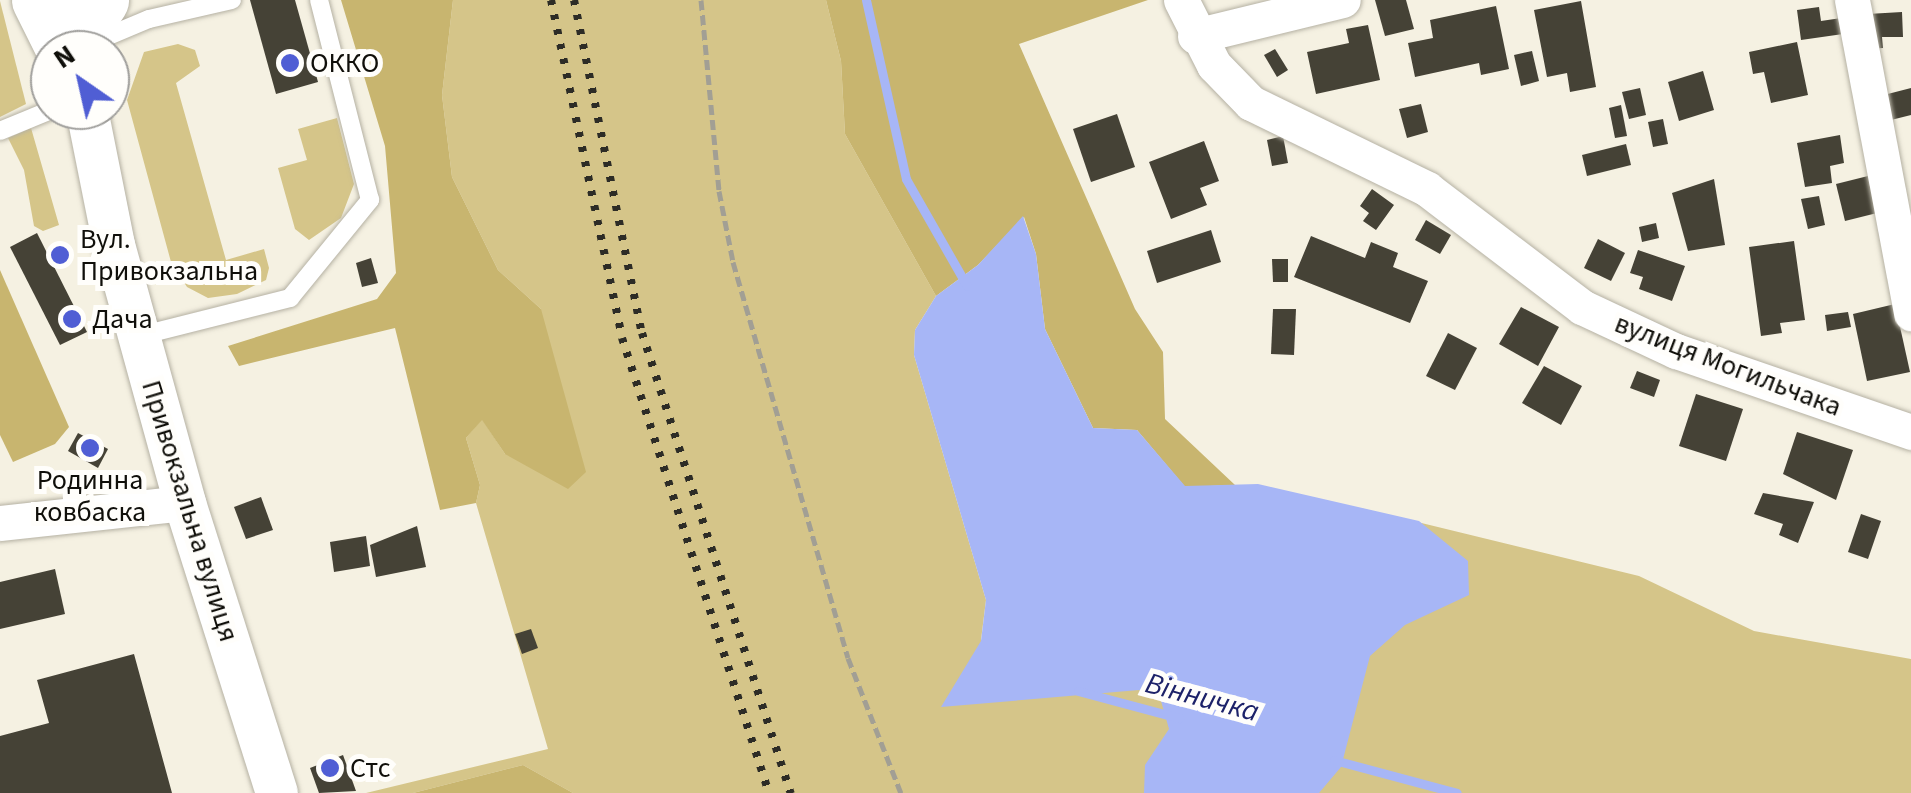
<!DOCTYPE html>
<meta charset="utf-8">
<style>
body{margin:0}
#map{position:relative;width:1911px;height:793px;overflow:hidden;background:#f5f1e2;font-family:"Source Sans 3",sans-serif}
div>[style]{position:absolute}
.green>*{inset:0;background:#d5c589}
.forest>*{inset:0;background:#c8b56f}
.water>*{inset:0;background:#a7b6f6}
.stream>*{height:9px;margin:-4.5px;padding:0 4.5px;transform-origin:4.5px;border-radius:4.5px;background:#a7b6f6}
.building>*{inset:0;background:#454236}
.path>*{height:5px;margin-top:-2.5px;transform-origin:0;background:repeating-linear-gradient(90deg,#a29f94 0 10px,transparent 0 15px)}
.roads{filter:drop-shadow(0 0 2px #b5b1a3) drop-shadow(0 0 2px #b5b1a3)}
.service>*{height:18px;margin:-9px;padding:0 9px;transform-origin:9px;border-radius:9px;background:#fff}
.minor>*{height:35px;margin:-17.5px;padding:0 17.5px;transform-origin:17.5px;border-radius:17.5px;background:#fff}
.tertiary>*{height:42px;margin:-21px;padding:0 21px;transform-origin:21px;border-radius:21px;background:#fff}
.primary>*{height:55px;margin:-27.5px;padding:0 27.5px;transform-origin:27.5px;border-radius:27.5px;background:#fff}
.rail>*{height:8px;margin-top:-4px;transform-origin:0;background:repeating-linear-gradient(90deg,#2d2c26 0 5px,transparent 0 15px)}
.dots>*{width:28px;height:28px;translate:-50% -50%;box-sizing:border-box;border:5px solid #fffefb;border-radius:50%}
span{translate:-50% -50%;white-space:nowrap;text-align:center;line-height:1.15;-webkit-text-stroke:10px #fffefb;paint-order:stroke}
.poi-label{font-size:28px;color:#100f0a}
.left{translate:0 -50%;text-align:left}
.street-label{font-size:28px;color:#100f0a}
.water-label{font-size:30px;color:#1d2269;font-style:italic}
.north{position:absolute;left:30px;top:30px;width:100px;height:100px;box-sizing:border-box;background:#fffefb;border:2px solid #9f9e9b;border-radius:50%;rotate:326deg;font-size:28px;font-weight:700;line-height:40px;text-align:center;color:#100f0a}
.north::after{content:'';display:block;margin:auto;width:35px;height:45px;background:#505ed4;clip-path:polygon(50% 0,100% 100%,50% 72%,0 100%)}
</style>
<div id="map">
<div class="green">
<i style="clip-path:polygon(453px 0,826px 0,841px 61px,845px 134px,936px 296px,915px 330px,914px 355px,986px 600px,981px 640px,1360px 508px,1639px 576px,1754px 631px,1911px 659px,1911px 793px,573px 793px,523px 765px,413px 793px,366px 793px,548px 749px,476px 503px,480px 485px,466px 438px,482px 419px,505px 454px,541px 309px,498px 270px,452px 177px,442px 95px)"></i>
<i style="clip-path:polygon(0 1px,26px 104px,0 117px)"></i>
<i style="clip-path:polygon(178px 44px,195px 50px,200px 66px,176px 83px,226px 260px,264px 249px,269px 268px,266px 280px,237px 294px,208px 298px,187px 287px,171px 262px,127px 100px,144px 52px)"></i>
<i style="clip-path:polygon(337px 118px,354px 184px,341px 218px,309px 240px,295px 229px,278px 168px,307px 160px,298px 129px)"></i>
<i style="clip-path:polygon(31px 128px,59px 225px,43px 231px,34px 226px,24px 170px,8px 138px)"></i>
</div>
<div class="forest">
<i style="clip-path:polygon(341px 0,453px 0,442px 95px,452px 177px,498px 270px,541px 309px,586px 472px,568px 489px,505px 454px,482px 420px,466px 438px,480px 485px,476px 503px,440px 510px,395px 328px,239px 366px,228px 346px,377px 299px,396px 273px,385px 146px)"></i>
<i style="clip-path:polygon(826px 0,1148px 0,1019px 44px,1135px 309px,1163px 352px,1165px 419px,1235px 485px,1185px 487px,1137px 430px,1093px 428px,1045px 329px,1036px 254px,1024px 217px,978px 265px,936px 296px,845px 134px,841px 61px)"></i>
<i style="clip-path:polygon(0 270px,69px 427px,55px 444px,13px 462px,0 435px)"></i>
<i style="clip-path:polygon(523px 765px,573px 793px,413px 793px)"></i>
</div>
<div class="water">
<i style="clip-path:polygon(1023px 216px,1036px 254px,1045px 329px,1093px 428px,1137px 430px,1185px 486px,1258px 484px,1419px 521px,1468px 561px,1469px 595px,1405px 625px,1370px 656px,1341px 767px,1319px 793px,1144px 793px,1145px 765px,1169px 729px,1161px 701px,1139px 690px,941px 707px,981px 641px,986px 600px,914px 355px,915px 330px,936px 296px,978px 265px)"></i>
</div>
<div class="stream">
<i style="left:866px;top:0;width:183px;rotate:77.4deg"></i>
<i style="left:906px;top:179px;width:123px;rotate:60.3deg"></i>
<i style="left:1078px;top:691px;width:105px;rotate:15deg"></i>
<i style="left:1334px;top:760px;width:127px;rotate:15deg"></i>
</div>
<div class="building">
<i style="clip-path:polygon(250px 0,295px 0,318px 82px,276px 94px)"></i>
<i style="clip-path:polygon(1375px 0,1406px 0,1414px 29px,1385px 36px)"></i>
<i style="clip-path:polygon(1581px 1px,1596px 87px,1570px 92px,1567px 73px,1547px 77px,1534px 10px)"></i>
<i style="clip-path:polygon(1496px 6px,1509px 69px,1481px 75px,1479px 63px,1415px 77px,1408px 43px,1433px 38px,1430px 20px)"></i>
<i style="clip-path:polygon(1819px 7px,1821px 21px,1848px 17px,1850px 33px,1801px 40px,1797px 10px)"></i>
<i style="clip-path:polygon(1902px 12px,1903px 37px,1882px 37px,1883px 48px,1869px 49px,1868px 14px)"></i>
<i style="clip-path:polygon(1368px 25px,1380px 80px,1316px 94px,1307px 52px,1349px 43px,1346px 29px)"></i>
<i style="clip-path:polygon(1797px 42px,1808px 95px,1771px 103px,1764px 72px,1753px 74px,1749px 52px)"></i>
<i style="clip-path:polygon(1275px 49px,1288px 70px,1277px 77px,1264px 55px)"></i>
<i style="clip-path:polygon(1532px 51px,1539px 81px,1521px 86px,1514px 55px)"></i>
<i style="clip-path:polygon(1703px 71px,1714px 110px,1679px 121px,1668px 82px)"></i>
<i style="clip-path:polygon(1640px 88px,1646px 115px,1629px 119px,1622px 92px)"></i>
<i style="clip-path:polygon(1911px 88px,1911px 115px,1887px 121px,1880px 96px)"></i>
<i style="clip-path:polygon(1421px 104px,1428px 132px,1407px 138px,1399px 109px)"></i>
<i style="clip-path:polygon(1621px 105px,1627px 136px,1615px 138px,1609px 108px)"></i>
<i style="clip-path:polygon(1117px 114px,1135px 167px,1091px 182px,1073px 129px)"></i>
<i style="clip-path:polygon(1663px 119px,1668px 144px,1653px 147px,1648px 122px)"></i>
<i style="clip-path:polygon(1840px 135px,1844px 163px,1830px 166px,1832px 183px,1805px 187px,1797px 143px)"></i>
<i style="clip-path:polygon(1283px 136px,1288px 163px,1272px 166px,1267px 140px)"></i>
<i style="clip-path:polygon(1204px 141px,1219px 181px,1200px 188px,1207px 205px,1171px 219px,1149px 162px)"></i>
<i style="clip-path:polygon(1626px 144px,1631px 165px,1587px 176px,1582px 155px)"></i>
<i style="clip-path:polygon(1872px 175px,1881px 212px,1845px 221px,1836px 184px)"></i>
<i style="clip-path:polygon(1714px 179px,1725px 245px,1688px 251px,1672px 193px)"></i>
<i style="clip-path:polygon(1372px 189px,1394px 205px,1376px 230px,1363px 221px,1369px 213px,1360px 206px)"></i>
<i style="clip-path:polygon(1819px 196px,1825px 225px,1808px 229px,1801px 199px)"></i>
<i style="clip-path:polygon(1426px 220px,1451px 235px,1440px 254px,1415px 240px)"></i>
<i style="clip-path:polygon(1656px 223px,1659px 238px,1642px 242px,1639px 227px)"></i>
<i style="clip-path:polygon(1211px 230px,1221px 262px,1157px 283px,1147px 251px)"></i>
<i style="clip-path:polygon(37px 233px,87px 332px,60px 345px,10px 247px)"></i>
<i style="clip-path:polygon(1311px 236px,1365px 258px,1371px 242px,1398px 253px,1393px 267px,1428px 281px,1410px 323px,1294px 277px)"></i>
<i style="clip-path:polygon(1598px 239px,1625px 253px,1611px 281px,1584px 268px)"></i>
<i style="clip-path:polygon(1794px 241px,1805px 320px,1780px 323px,1782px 333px,1761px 336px,1749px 247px)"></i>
<i style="clip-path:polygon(1638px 250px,1685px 266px,1672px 301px,1639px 289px,1643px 277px,1630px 273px)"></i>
<i style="clip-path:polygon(371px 258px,378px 283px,362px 287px,356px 263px)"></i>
<i style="clip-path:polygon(1272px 259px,1288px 259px,1288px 282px,1273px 282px)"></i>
<i style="clip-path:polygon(1895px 304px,1910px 372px,1867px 381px,1853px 314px)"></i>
<i style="clip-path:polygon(1521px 307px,1559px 327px,1538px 366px,1499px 344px)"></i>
<i style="clip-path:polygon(1273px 309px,1296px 309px,1294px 355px,1271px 354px)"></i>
<i style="clip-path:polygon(1848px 312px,1851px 327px,1827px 331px,1825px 315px)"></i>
<i style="clip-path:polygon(1448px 333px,1477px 348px,1455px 390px,1426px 376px)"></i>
<i style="clip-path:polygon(1544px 366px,1582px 386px,1561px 425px,1522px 403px)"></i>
<i style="clip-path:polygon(1637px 371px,1660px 380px,1654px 397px,1630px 388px)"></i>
<i style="clip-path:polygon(1696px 394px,1743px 409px,1726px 461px,1679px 446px)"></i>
<i style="clip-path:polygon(1797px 432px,1853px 450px,1836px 500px,1783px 474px)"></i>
<i style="clip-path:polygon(78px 433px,108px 449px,98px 468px,68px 451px)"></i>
<i style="clip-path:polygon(1763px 493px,1814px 502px,1798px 543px,1779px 535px,1783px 524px,1754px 514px)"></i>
<i style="clip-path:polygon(261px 497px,273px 530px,246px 539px,234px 507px)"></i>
<i style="clip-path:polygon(1861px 514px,1881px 521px,1868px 559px,1848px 552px)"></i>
<i style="clip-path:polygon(417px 526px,426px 567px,376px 577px,370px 545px)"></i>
<i style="clip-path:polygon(366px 536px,370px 566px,334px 572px,330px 542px)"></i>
<i style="clip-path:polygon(55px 569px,65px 614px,0 629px,0 582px)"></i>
<i style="clip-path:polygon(531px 629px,538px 648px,522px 654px,515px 634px)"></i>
<i style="clip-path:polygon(134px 654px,172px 793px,0 793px,0 736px,49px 723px,37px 680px)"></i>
<i style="clip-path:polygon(343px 755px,356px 791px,319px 793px,310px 768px)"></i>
</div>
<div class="path">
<i style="left:701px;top:0;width:192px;rotate:84.6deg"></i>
<i style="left:719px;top:191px;width:72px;rotate:78.8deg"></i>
<i style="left:733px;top:262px;width:412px;rotate:73.8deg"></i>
<i style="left:848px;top:658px;width:145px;rotate:68.6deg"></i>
</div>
<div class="roads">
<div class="service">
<i style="left:87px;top:45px;width:67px;rotate:-22.8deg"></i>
<i style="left:149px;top:19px;width:85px;rotate:-12.9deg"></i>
<i style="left:0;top:131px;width:55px;rotate:-22.4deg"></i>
<i style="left:139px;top:336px;width:156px;rotate:-14.1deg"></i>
<i style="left:290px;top:298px;width:127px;rotate:-50.8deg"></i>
<i style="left:370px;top:200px;width:206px;rotate:-104.3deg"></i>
</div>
<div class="minor">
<i style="left:1181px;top:0;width:73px;rotate:63.1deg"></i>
<i style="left:1214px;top:65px;width:53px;rotate:45.8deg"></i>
<i style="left:1251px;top:103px;width:196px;rotate:26deg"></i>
<i style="left:1427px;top:189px;width:195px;rotate:37.3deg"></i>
<i style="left:1582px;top:307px;width:104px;rotate:25.1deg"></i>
<i style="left:1676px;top:351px;width:249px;rotate:19deg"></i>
<i style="left:1852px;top:0;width:319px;rotate:79.3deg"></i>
<i style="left:1195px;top:36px;width:152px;rotate:-13.7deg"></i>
<i style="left:0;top:523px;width:186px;rotate:-6.2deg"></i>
</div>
<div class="tertiary">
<i style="left:87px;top:110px;width:138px;rotate:78.7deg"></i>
<i style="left:114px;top:245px;width:268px;rotate:74.6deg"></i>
<i style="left:185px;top:503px;width:304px;rotate:72.4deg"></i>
</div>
<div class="primary">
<i style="left:39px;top:0;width:56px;rotate:63.4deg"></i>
<i style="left:91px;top:15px;width:18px;rotate:-56deg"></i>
</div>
</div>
<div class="rail">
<i style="left:551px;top:0;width:345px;rotate:78.1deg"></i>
<i style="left:622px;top:338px;width:478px;rotate:72.1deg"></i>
<i style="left:574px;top:0;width:340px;rotate:78.5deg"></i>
<i style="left:642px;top:333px;width:484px;rotate:72.1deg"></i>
</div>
<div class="dots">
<i style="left:290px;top:63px;background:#505ed4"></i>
<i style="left:60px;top:255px;background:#505ed4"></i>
<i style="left:72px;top:319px;background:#505ed4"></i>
<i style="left:90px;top:448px;background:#505ed4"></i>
<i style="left:330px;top:768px;background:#505ed4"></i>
</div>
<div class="poi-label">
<span class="left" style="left:310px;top:63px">ОККО</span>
<span class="left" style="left:80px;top:255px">Вул.<br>Привокзальна</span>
<span class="left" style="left:92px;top:319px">Дача</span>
<span style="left:90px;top:496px">Родинна<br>ковбаска</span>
<span class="left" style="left:350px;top:768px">Стс</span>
</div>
<div class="street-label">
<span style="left:1728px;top:365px;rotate:21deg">вулиця Могильчака</span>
<span style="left:190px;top:511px;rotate:73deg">Привокзальна вулиця</span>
</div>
<div class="water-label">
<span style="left:1202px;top:698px;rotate:15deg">Вінничка</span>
</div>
<div class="north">N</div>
</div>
